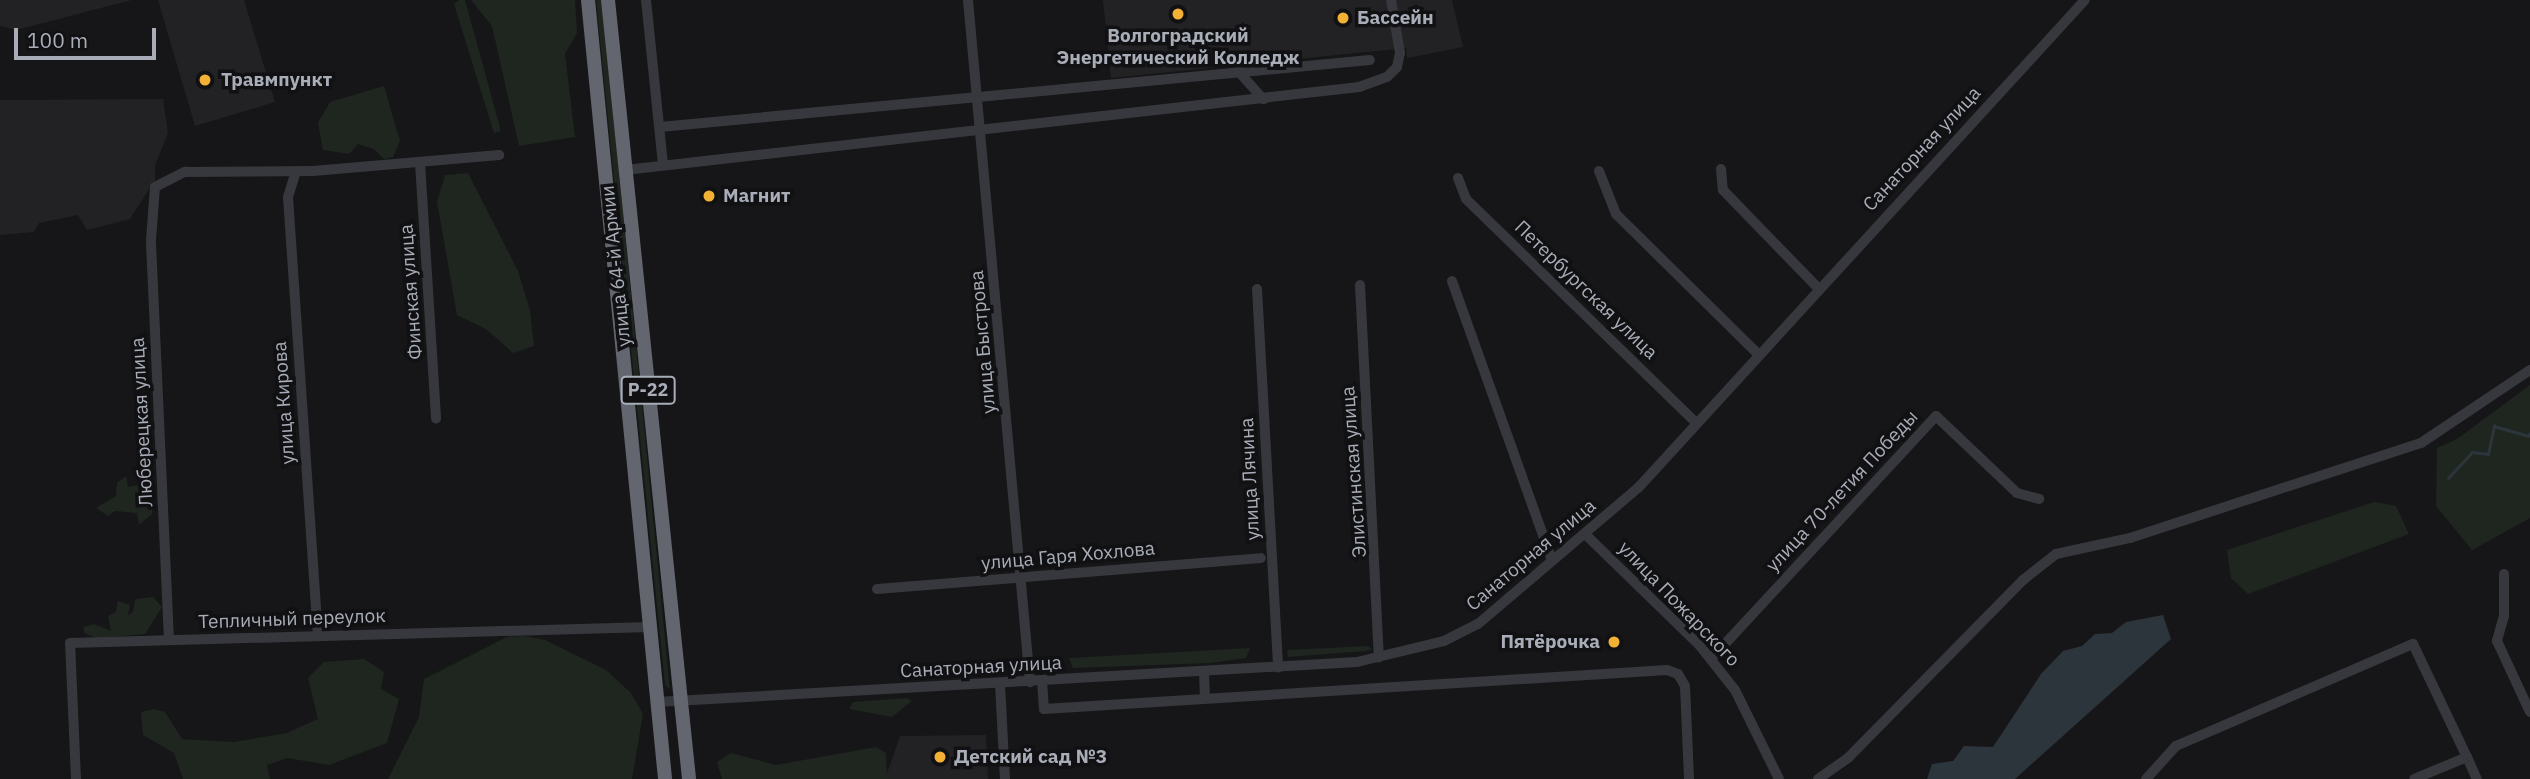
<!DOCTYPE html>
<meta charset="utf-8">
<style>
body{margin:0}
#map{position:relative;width:2530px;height:779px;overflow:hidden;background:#161618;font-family:"IBM Plex Sans",sans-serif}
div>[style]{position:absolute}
.built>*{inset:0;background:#222225}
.green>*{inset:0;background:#1e261f}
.water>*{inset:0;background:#2c353c}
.stream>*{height:2.5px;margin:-1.25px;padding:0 1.25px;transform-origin:1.25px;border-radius:1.25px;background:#2c353c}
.minor>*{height:10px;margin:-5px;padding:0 5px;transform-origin:5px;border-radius:5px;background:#37383d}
.highway>*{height:14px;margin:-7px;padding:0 7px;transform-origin:7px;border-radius:7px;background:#63666e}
.dots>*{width:19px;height:19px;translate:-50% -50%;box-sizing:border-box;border:4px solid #111113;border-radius:50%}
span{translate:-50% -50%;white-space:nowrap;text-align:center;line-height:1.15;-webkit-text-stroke:7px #111113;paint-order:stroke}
.shield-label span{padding:2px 5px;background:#111113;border:2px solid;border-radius:5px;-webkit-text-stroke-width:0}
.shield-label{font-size:18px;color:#a8adb8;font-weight:700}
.poi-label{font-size:19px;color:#a8adb8;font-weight:700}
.left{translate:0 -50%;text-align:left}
.right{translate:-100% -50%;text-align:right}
.street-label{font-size:19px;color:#a8adb8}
.scale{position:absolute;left:14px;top:28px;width:142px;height:32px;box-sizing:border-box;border:4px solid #a8adb8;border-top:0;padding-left:9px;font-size:21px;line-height:24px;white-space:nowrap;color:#a8adb8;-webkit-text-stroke:5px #111113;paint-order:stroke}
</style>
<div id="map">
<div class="built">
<i style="clip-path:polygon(0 0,132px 0,16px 30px,0 26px)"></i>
<i style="clip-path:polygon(158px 0,244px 0,275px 102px,195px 126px)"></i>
<i style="clip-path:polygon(1103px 0,1452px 0,1463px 47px,1407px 58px,1406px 48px,1111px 78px)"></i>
<i style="clip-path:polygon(163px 99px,168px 133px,155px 165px,155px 180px,130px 219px,87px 230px,78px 215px,39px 223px,34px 232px,0 235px,0 100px)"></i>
<i style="clip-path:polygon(986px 735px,988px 779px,885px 779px,900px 736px)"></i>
</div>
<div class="green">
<i style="clip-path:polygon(459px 0,465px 0,501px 131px,494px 133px,454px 4px)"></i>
<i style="clip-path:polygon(471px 0,575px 0,577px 33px,565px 54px,575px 137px,519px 146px,492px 26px)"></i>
<i style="clip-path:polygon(596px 0,602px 0,670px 690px,665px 685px)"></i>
<i style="clip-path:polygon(384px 86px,400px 141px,393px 157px,384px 159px,374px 149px,358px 144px,349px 154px,323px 150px,318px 123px,330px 102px)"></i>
<i style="clip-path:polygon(468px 173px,518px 271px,530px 310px,534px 346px,513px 353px,486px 329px,457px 315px,437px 202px,445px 175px)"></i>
<i style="clip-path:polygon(2530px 385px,2530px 518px,2472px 550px,2436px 506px,2437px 448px,2457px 439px)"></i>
<i style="clip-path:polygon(126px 476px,128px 487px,138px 485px,153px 496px,152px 514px,139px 525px,137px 513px,115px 511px,108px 516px,96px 508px,116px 496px,117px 483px)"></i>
<i style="clip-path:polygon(2374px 502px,2396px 506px,2409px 534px,2248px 594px,2231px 578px,2227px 550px)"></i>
<i style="clip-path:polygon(153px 597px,162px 607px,145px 634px,97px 638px,84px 633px,84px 627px,94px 624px,111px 631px,108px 616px,116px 612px,118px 601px,130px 605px,128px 615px,133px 612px,135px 599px)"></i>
<i style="clip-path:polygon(525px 636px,545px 640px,606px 670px,631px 693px,643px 714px,632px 779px,388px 779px,419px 717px,424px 679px,507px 637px)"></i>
<i style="clip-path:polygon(1368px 646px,1372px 649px,1366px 651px,1288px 657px,1287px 650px)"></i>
<i style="clip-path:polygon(1250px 648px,1246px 658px,1210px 663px,1073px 668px,1069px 658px)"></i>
<i style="clip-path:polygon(364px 659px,384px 672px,381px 689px,399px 699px,387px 743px,329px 765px,287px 758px,267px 765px,270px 779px,183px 779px,174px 753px,143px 735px,141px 712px,154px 709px,165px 712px,182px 739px,234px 742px,287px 733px,318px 719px,308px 678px,324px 662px)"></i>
<i style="clip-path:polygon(907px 698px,912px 701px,892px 717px,849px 709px,853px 702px)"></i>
<i style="clip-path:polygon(876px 747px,886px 753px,887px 779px,722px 779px,717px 762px,731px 753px,776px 765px)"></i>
</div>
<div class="water">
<i style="clip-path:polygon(2163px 615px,2171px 639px,2015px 779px,1927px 779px,1932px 764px,1953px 761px,1964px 746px,1993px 747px,2041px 674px,2063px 651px,2082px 646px,2095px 634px,2112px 633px,2126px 622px)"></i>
</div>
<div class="stream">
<i style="left:2448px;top:478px;width:35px;rotate:-47deg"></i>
<i style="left:2472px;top:452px;width:16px;rotate:7deg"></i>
<i style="left:2488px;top:454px;width:29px;rotate:-78deg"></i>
<i style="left:2494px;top:426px;width:35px;rotate:16deg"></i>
<i style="left:2528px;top:436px;width:4px;rotate:-56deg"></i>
</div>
<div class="minor">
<i style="left:646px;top:0;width:165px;rotate:84.1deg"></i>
<i style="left:968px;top:0;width:685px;rotate:84.81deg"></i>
<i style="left:1238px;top:71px;width:38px;rotate:48deg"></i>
<i style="left:660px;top:127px;width:713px;rotate:-5.39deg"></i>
<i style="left:420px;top:163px;width:256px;rotate:86.4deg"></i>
<i style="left:1721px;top:169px;width:21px;rotate:85deg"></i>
<i style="left:1723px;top:190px;width:138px;rotate:45.9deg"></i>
<i style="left:625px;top:170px;width:739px;rotate:-6.45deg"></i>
<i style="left:1359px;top:87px;width:30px;rotate:-20deg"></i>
<i style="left:1387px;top:77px;width:14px;rotate:-45deg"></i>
<i style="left:1397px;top:67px;width:14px;rotate:-78deg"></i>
<i style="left:1400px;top:53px;width:54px;rotate:-99.6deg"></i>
<i style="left:296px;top:171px;width:27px;rotate:107deg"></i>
<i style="left:288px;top:197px;width:439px;rotate:86.1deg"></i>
<i style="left:1599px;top:171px;width:46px;rotate:68.4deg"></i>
<i style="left:1616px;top:214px;width:201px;rotate:44.6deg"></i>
<i style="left:1458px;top:178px;width:22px;rotate:69deg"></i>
<i style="left:1466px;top:199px;width:322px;rotate:44.2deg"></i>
<i style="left:1452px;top:281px;width:297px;rotate:70.3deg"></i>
<i style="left:1360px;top:285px;width:373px;rotate:87.1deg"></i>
<i style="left:1257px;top:289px;width:379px;rotate:86.8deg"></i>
<i style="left:1585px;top:534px;width:161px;rotate:44.2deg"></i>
<i style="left:1700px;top:646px;width:56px;rotate:51.5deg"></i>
<i style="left:1735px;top:690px;width:99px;rotate:63.7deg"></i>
<i style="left:2504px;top:574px;width:42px;rotate:90deg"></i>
<i style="left:2504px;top:616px;width:26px;rotate:106deg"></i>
<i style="left:2497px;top:641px;width:78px;rotate:65.1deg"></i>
<i style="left:877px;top:589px;width:385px;rotate:-4.6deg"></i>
<i style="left:169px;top:640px;width:400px;rotate:-92.6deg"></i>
<i style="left:151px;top:240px;width:53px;rotate:-85.7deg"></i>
<i style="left:155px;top:187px;width:34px;rotate:-27deg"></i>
<i style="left:185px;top:172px;width:128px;rotate:-0.4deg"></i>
<i style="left:313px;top:171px;width:187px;rotate:-4.9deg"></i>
<i style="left:1711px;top:659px;width:331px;rotate:-47.2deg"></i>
<i style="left:1936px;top:416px;width:112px;rotate:43.5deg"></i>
<i style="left:2017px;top:493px;width:23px;rotate:15deg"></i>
<i style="left:1204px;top:671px;width:27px;rotate:88deg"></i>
<i style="left:1042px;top:681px;width:28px;rotate:86deg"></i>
<i style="left:1044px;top:709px;width:624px;rotate:-3.58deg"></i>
<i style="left:1667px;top:670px;width:12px;rotate:20deg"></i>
<i style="left:1678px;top:674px;width:14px;rotate:60deg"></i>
<i style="left:1685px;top:686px;width:93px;rotate:87.5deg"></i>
<i style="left:1000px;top:684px;width:95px;rotate:87deg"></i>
<i style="left:657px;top:702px;width:701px;rotate:-3.27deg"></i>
<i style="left:1357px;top:662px;width:89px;rotate:-13.6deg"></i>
<i style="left:1444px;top:641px;width:38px;rotate:-27deg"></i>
<i style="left:1478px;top:624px;width:211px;rotate:-40.4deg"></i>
<i style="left:1639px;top:487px;width:660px;rotate:-47.52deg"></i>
<i style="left:2467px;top:757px;width:24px;rotate:66deg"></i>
<i style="left:76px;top:779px;width:136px;rotate:-92.5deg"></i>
<i style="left:70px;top:643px;width:581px;rotate:-1.58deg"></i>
<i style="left:1818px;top:779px;width:37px;rotate:-35deg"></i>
<i style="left:1848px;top:758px;width:250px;rotate:-45.5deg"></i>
<i style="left:2023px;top:580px;width:42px;rotate:-38.2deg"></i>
<i style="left:2056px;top:554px;width:76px;rotate:-12.2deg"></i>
<i style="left:2130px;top:538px;width:306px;rotate:-18.1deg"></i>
<i style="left:2421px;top:443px;width:131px;rotate:-33.8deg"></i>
<i style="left:2146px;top:779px;width:45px;rotate:-47.7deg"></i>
<i style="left:2176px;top:746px;width:258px;rotate:-23.3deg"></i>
<i style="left:2413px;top:644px;width:125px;rotate:64.5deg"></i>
<i style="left:2467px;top:757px;width:57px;rotate:157.5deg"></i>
</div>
<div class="highway">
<i style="left:588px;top:0;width:783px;rotate:84.35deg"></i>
<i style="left:608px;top:0;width:783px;rotate:84.06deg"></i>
</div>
<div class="dots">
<i style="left:1178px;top:14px;background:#f2b134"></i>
<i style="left:1343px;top:18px;background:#f2b134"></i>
<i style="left:205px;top:80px;background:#f2b134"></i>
<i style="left:709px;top:196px;background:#f2b134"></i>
<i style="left:1614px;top:642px;background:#f2b134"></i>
<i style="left:940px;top:757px;background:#f2b134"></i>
</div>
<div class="shield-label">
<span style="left:648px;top:390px">Р-22</span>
</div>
<div class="poi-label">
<span class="left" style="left:1357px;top:18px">Бассейн</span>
<span style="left:1178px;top:47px">Волгоградский<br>Энергетический Колледж</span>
<span class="left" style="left:221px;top:80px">Травмпункт</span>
<span class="left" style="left:723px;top:196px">Магнит</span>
<span class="right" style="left:1600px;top:642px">Пятёрочка</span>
<span class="left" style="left:954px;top:757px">Детский сад №3</span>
</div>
<div class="street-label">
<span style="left:1922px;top:149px;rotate:-47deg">Санаторная улица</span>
<span style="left:616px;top:266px;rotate:-96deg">улица 64-й Армии</span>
<span style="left:1586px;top:290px;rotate:44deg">Петербургская улица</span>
<span style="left:411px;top:292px;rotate:-94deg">Финская улица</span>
<span style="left:983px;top:342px;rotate:-95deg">улица Быстрова</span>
<span style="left:284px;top:403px;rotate:-94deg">улица Кирова</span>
<span style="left:142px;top:422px;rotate:-93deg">Люберецкая улица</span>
<span style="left:1354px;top:472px;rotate:-94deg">Элистинская улица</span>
<span style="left:1250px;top:479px;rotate:-93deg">улица Лячина</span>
<span style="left:1842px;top:491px;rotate:-47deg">улица 70-летия Победы</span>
<span style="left:1531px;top:555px;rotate:-40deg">Санаторная улица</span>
<span style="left:1068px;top:556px;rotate:-5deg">улица Гаря Хохлова</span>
<span style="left:1679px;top:604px;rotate:46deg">улица Пожарского</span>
<span style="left:292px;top:619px;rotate:-2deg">Тепличный переулок</span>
<span style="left:981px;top:667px;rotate:-3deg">Санаторная улица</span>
</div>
<div class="scale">100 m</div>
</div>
